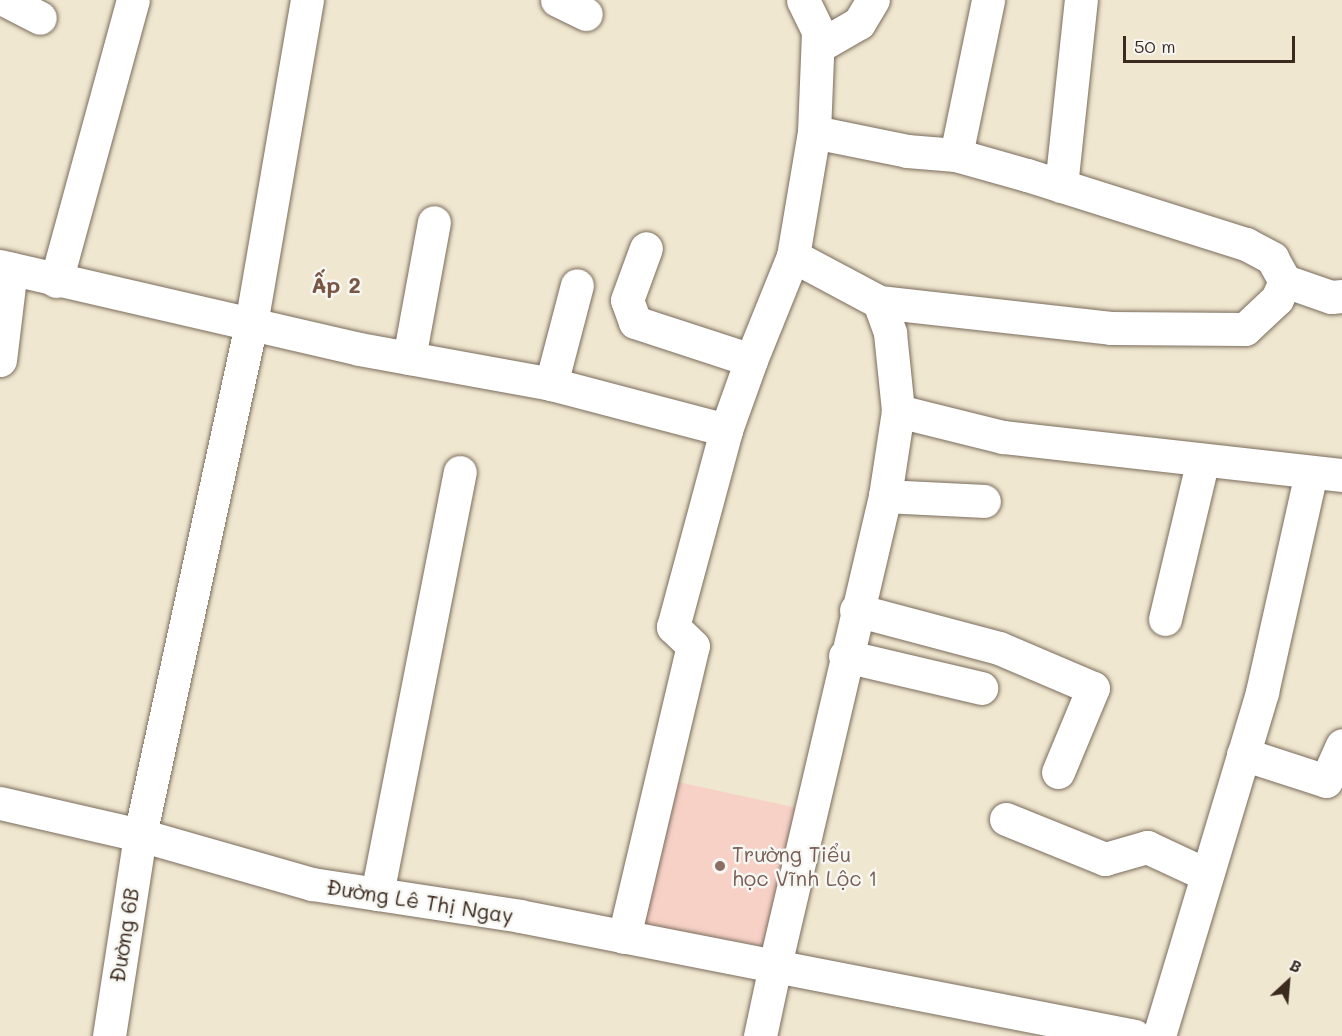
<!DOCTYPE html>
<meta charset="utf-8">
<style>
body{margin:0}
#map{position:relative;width:1342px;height:1036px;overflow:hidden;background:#f0e7d0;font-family:Mali,sans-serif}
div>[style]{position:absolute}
.built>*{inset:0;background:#f7d1c6}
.roads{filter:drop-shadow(0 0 2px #7a6c5c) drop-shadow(0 0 2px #7a6c5c)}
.minor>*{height:33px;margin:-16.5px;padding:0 16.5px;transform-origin:16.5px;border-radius:16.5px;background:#fff}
.dots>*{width:16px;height:16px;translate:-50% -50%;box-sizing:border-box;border:3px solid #f6f6f2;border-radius:50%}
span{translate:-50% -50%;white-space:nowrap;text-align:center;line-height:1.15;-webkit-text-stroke:5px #f6f6f2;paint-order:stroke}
.education-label{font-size:21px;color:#785e54}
.left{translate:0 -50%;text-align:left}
.street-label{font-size:21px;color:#3b2a1e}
.neighbourhood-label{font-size:22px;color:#7a5743;font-weight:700}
.north{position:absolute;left:1258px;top:952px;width:60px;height:60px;-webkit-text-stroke:4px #f6f6f2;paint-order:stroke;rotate:26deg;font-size:16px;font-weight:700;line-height:24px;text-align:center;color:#3b2a1e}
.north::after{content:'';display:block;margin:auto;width:21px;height:27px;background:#3b2a1e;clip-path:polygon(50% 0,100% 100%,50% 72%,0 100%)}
.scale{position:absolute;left:1123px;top:36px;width:172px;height:27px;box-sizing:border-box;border:3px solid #3b2a1e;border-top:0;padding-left:8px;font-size:18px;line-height:21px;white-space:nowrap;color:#3b2a1e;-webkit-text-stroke:4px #f6f6f2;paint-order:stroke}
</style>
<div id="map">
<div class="built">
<i style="clip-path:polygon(669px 780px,802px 809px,774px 948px,638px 923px)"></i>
</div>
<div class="roads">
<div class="minor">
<i style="left:5px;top:0;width:39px;rotate:27deg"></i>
<i style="left:557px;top:0;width:32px;rotate:26deg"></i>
<i style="left:819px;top:46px;width:46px;rotate:-29.9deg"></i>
<i style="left:859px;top:23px;width:27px;rotate:-59deg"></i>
<i style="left:814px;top:132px;width:95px;rotate:11.5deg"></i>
<i style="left:907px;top:151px;width:49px;rotate:4.7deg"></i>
<i style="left:956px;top:155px;width:74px;rotate:15.7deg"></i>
<i style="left:1027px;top:175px;width:230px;rotate:17.5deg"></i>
<i style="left:1246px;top:244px;width:30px;rotate:28deg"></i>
<i style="left:1272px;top:258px;width:26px;rotate:61deg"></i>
<i style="left:1285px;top:281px;width:49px;rotate:19.2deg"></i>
<i style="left:1331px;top:297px;width:11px;rotate:-5deg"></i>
<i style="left:956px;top:155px;width:158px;rotate:-78.3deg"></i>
<i style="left:1061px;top:186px;width:187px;rotate:-83.9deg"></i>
<i style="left:793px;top:256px;width:98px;rotate:28.1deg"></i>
<i style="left:879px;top:302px;width:33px;rotate:70deg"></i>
<i style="left:890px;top:333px;width:78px;rotate:84.1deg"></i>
<i style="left:898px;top:411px;width:86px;rotate:98.7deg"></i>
<i style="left:885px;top:496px;width:483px;rotate:103.2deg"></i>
<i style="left:775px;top:966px;width:366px;rotate:11deg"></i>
<i style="left:0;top:266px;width:368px;rotate:13deg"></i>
<i style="left:359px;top:349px;width:195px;rotate:10.3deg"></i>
<i style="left:551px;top:384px;width:181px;rotate:14.7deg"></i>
<i style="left:56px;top:281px;width:291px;rotate:-74.7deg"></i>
<i style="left:879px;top:302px;width:233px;rotate:6.4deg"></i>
<i style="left:1111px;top:328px;width:134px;rotate:0.4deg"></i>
<i style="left:1245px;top:329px;width:44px;rotate:-43.2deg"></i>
<i style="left:1277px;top:299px;width:20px;rotate:-66deg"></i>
<i style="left:409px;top:358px;width:138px;rotate:-79.6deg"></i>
<i style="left:0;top:360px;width:92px;rotate:-83.1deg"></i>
<i style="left:751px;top:360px;width:112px;rotate:-68deg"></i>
<i style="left:793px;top:256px;width:126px;rotate:-80.4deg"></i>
<i style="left:814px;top:132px;width:101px;rotate:-87.7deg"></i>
<i style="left:818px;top:31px;width:34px;rotate:-116deg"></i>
<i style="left:551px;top:384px;width:102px;rotate:-75.3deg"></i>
<i style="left:898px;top:411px;width:108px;rotate:13.9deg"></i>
<i style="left:1003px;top:437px;width:341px;rotate:6.4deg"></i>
<i style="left:885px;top:496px;width:99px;rotate:2.9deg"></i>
<i style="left:856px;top:610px;width:148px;rotate:14.9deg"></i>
<i style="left:999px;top:648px;width:102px;rotate:23.1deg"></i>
<i style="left:1093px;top:688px;width:91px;rotate:112.6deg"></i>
<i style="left:1165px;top:619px;width:163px;rotate:-76.6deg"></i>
<i style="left:845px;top:656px;width:140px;rotate:13.2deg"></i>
<i style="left:1243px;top:754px;width:87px;rotate:18deg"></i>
<i style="left:1326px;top:781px;width:39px;rotate:-66deg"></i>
<i style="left:0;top:803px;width:144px;rotate:12.9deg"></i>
<i style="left:140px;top:835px;width:179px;rotate:15.9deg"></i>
<i style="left:312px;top:884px;width:210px;rotate:8.7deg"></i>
<i style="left:520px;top:916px;width:260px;rotate:11.1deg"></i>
<i style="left:775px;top:966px;width:72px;rotate:102.1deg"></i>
<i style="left:1006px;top:819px;width:107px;rotate:22deg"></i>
<i style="left:1105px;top:859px;width:44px;rotate:-15.9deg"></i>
<i style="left:1147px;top:847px;width:66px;rotate:25deg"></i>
<i style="left:377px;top:894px;width:430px;rotate:-78.9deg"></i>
<i style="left:624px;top:937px;width:299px;rotate:-76.7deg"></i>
<i style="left:693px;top:646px;width:28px;rotate:-136deg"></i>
<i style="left:673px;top:627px;width:204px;rotate:-74.9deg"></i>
<i style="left:726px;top:430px;width:74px;rotate:-70.3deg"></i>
<i style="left:751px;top:360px;width:122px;rotate:-161.9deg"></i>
<i style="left:635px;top:322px;width:23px;rotate:-110deg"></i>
<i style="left:627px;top:300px;width:55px;rotate:-69.9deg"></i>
<i style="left:109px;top:1036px;width:203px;rotate:-81.2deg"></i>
<i style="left:140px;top:835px;width:523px;rotate:-77.74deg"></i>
<i style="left:251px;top:324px;width:329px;rotate:-80.2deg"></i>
<i style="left:1159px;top:1036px;width:359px;rotate:-73.3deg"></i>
<i style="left:1262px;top:692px;width:225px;rotate:-77.4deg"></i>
</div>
</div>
<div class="dots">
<i style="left:720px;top:866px;background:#8d6e63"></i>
</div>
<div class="education-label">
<span class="left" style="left:732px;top:866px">Trường Tiểu<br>học Vĩnh Lộc 1</span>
</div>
<div class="street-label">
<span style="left:420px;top:901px;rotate:9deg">Đường Lê Thị Ngay</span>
<span style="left:124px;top:935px;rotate:-81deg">Đường 6B</span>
</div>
<div class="neighbourhood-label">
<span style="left:336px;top:285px">Ấp 2</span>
</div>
<div class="north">B</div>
<div class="scale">50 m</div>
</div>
